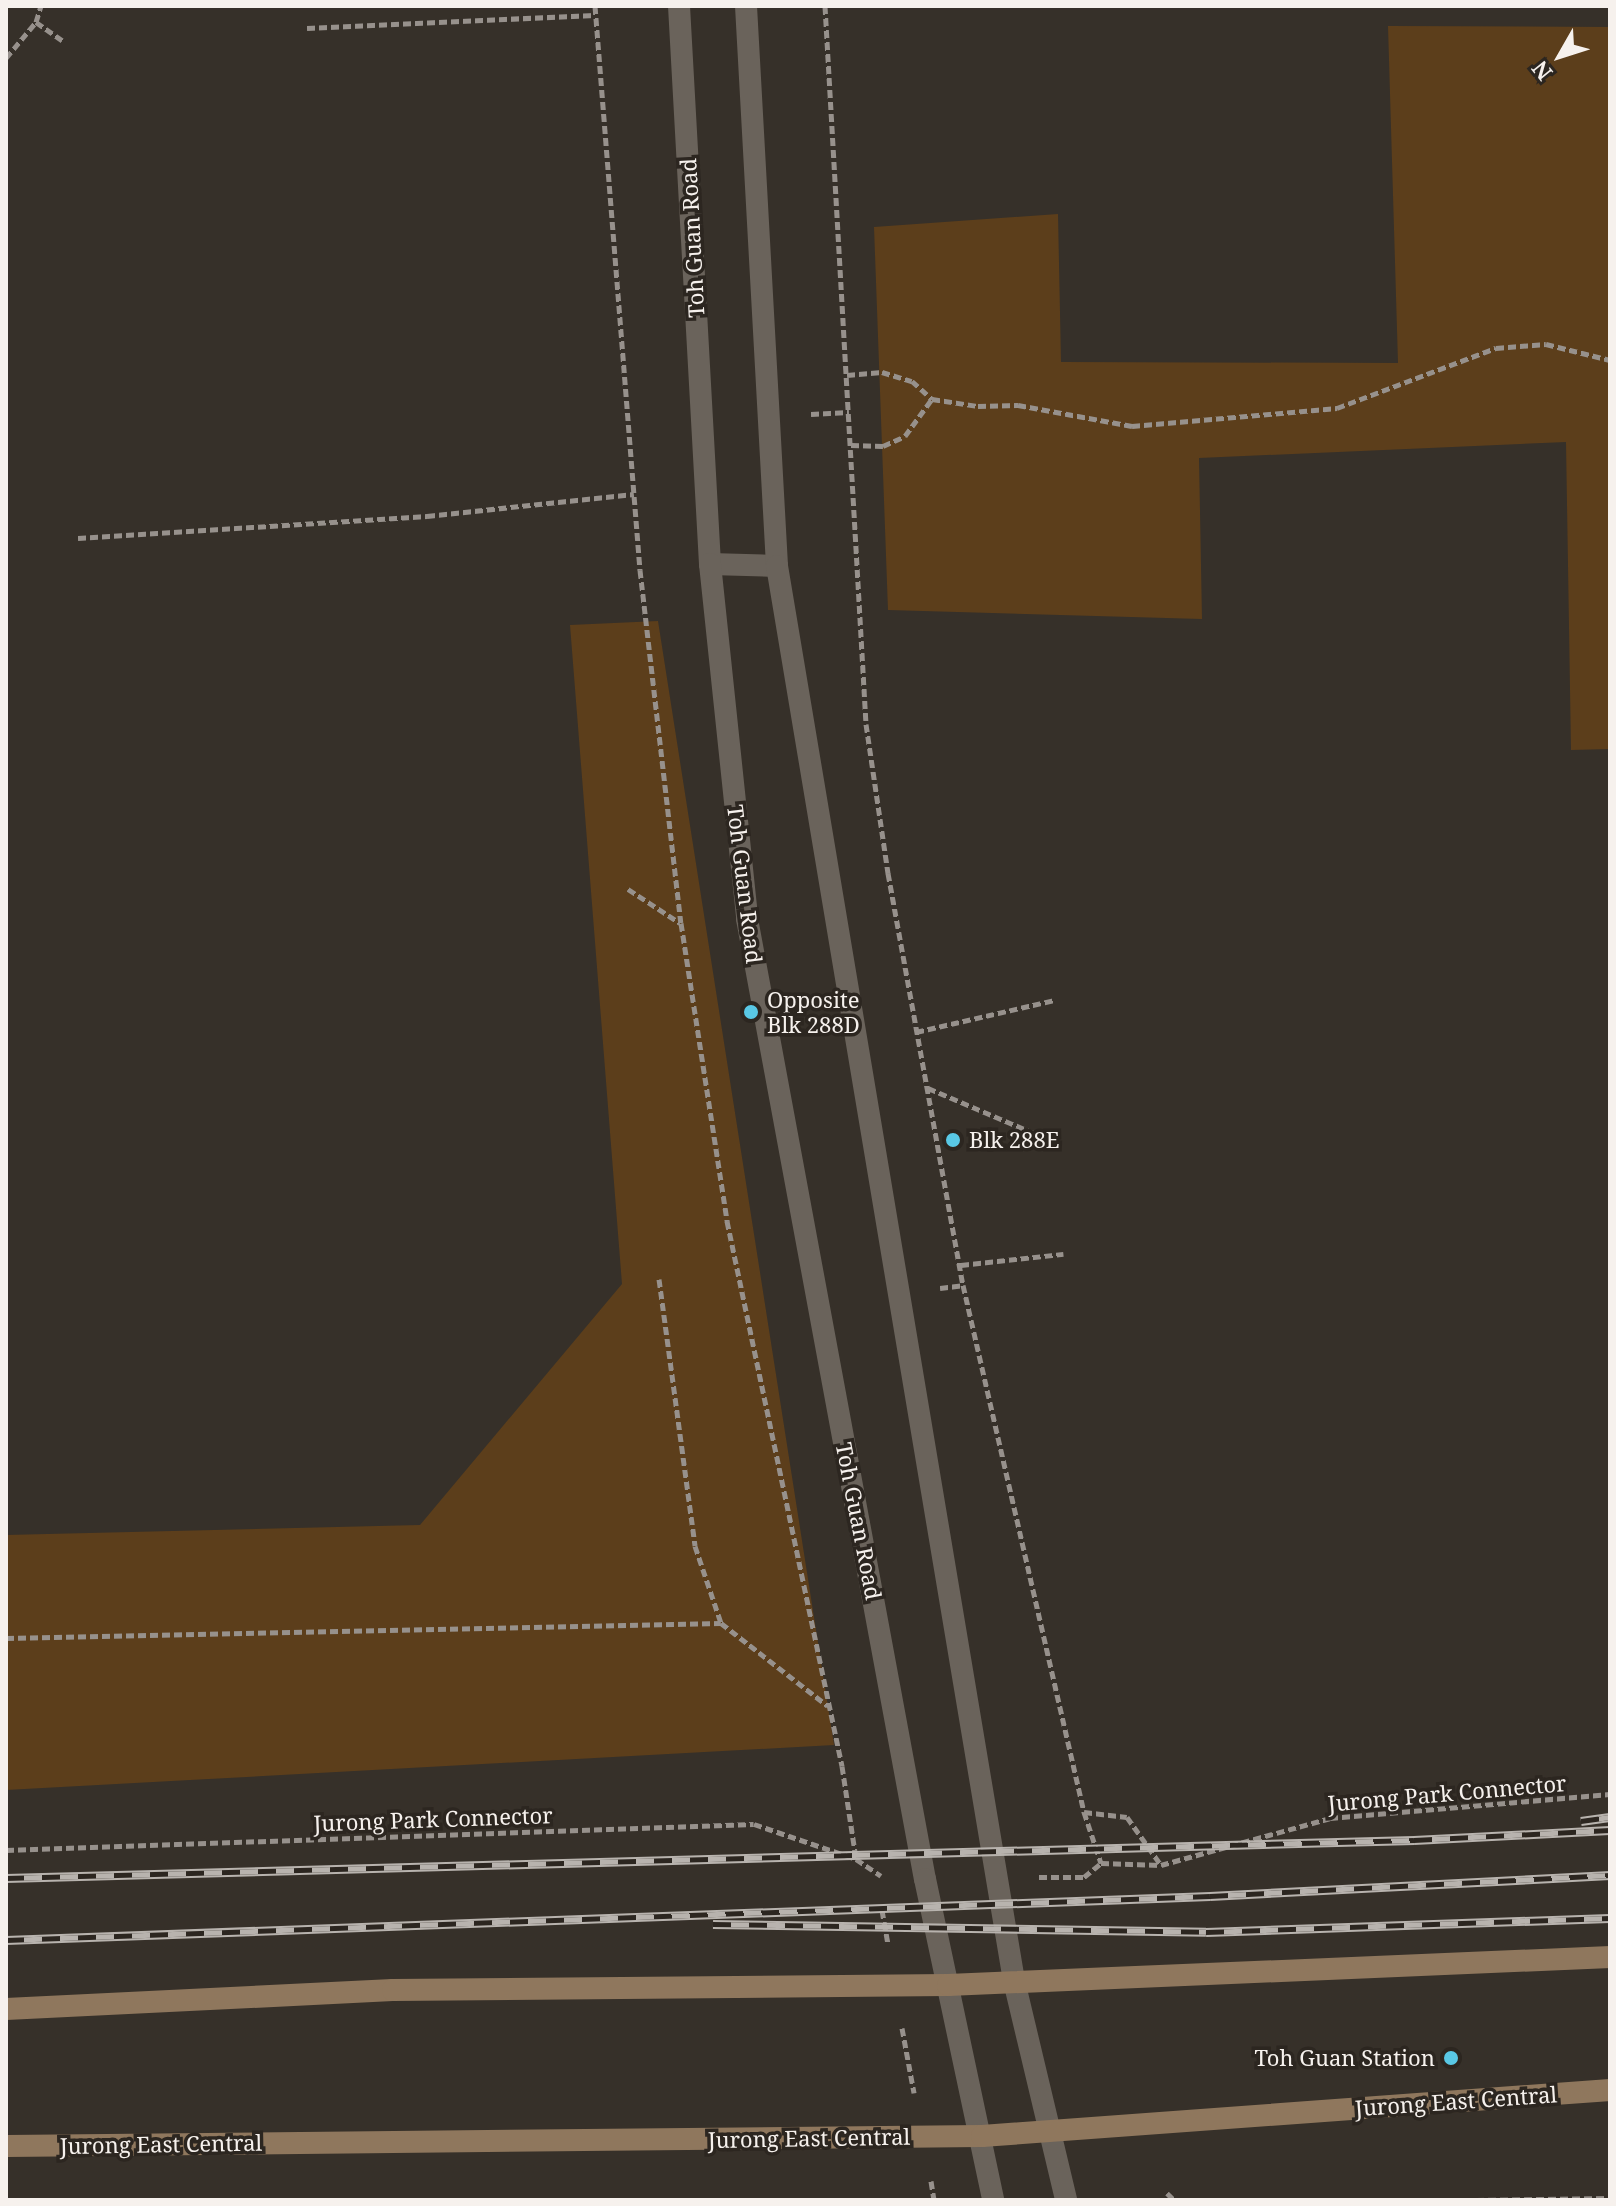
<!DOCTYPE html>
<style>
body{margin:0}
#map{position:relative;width:1616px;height:2206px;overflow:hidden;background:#363029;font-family:"Noto Serif",serif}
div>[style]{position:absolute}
.green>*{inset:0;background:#5c3e1b}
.path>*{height:5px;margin-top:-2.5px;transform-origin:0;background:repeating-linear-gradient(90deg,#97918c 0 8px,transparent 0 12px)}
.service>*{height:22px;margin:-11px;padding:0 11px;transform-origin:11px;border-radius:11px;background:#6a635b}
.tertiary>*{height:22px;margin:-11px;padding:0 11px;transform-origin:11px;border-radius:11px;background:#6a635b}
.secondary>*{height:22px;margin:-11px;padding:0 11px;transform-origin:11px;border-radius:11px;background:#8f775d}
.rail>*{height:9px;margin-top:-4.5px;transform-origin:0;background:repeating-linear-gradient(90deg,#2c2620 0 18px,#b8b3ae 0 36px);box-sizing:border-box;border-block:2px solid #b8b3ae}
.dots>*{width:22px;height:22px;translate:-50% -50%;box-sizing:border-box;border:4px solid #2c2620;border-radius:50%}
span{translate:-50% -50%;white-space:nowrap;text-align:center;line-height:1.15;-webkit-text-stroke:7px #2c2620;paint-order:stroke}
.street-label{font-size:22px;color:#f6f1ed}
.poi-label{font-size:22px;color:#f6f1ed}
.left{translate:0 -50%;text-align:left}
.right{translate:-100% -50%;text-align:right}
.frame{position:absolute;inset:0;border:8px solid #f6f1ed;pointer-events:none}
.north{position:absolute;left:1520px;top:16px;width:80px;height:80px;-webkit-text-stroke:6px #2c2620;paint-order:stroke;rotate:231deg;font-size:22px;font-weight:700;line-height:32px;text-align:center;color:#f6f1ed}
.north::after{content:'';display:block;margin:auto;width:28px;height:36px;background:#f6f1ed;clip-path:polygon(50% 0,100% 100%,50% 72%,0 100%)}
</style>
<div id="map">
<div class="green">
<i style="clip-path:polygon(1388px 26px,1610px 27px,1610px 749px,1571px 750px,1566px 442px,1199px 458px,1202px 619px,888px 610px,874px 227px,1058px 214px,1061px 362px,1398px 363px)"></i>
<i style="clip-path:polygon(658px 621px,834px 1745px,6px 1790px,6px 1535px,420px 1525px,622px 1284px,570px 625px)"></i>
</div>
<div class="path">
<i style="left:595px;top:6px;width:566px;rotate:85.44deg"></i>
<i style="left:640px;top:570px;width:355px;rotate:83.4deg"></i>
<i style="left:681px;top:923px;width:302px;rotate:81.2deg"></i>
<i style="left:727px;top:1221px;width:557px;rotate:78.08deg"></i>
<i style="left:842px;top:1766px;width:94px;rotate:81.4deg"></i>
<i style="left:825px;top:6px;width:719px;rotate:86.73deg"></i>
<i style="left:866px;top:724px;width:151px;rotate:81.6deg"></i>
<i style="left:888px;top:873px;width:419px;rotate:79.7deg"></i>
<i style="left:963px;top:1285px;width:541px;rotate:77.07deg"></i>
<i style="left:1084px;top:1812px;width:54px;rotate:71.6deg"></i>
<i style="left:36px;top:22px;width:32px;rotate:35deg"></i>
<i style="left:307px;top:28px;width:288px;rotate:-2.6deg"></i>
<i style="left:6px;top:58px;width:47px;rotate:-50.2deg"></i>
<i style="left:36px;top:22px;width:17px;rotate:-73deg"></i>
<i style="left:847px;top:375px;width:35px;rotate:-5deg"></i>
<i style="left:882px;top:372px;width:31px;rotate:17deg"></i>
<i style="left:912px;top:381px;width:27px;rotate:42deg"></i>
<i style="left:932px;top:399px;width:47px;rotate:8.7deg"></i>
<i style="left:978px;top:406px;width:40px;rotate:-1.4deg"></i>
<i style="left:1018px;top:405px;width:116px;rotate:10.4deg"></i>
<i style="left:1132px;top:426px;width:206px;rotate:-5deg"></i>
<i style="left:1337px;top:408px;width:170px;rotate:-20.7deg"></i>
<i style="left:1496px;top:348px;width:50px;rotate:-4.6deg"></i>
<i style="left:1546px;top:344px;width:66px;rotate:14deg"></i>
<i style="left:811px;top:414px;width:38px;rotate:-3deg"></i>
<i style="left:851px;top:445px;width:32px;rotate:2deg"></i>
<i style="left:883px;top:446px;width:24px;rotate:-24deg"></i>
<i style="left:905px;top:436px;width:46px;rotate:-53.9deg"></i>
<i style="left:78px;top:538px;width:350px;rotate:-3.6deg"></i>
<i style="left:427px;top:516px;width:208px;rotate:-6.1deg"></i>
<i style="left:628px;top:889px;width:62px;rotate:33.2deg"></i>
<i style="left:916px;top:1032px;width:143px;rotate:-13deg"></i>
<i style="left:928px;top:1088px;width:142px;rotate:23.1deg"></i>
<i style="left:961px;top:1265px;width:103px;rotate:-6.2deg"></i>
<i style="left:659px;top:1279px;width:269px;rotate:82.3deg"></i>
<i style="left:695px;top:1546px;width:81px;rotate:71.3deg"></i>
<i style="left:940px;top:1288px;width:23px;rotate:-7deg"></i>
<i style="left:6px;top:1638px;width:715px;rotate:-1.2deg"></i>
<i style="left:721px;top:1623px;width:135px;rotate:37.8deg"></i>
<i style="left:1084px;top:1812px;width:43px;rotate:6.6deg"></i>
<i style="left:1127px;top:1817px;width:59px;rotate:54.7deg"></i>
<i style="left:6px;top:1850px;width:748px;rotate:-1.99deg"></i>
<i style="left:754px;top:1824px;width:108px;rotate:18.9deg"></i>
<i style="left:856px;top:1859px;width:30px;rotate:34deg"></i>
<i style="left:1039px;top:1877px;width:45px"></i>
<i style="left:1084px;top:1877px;width:22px;rotate:-39deg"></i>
<i style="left:1101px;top:1863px;width:60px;rotate:1.9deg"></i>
<i style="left:1161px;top:1865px;width:175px;rotate:-15.5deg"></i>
<i style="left:1330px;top:1818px;width:281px;rotate:-4.9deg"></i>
<i style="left:882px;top:1910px;width:34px;rotate:80deg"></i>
<i style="left:902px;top:2028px;width:66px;rotate:79.5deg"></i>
<i style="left:931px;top:2181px;width:19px;rotate:81deg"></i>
<i style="left:1167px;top:2193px;width:10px;rotate:45deg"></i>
<i style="left:1476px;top:2200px;width:134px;rotate:-0.9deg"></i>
</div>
<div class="service">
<i style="left:710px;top:564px;width:67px;rotate:1.7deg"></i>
</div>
<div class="tertiary">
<i style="left:679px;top:6px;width:559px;rotate:86.82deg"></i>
<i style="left:710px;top:564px;width:357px;rotate:84deg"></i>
<i style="left:747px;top:919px;width:976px;rotate:79.5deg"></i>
<i style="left:925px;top:1879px;width:328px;rotate:78deg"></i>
<i style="left:746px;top:6px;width:561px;rotate:86.83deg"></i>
<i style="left:777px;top:566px;width:1435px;rotate:80.49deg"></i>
<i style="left:1014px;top:1981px;width:225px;rotate:76.6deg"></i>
</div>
<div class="secondary">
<i style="left:6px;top:2009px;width:387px;rotate:-2.8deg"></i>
<i style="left:393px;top:1990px;width:555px;rotate:-0.52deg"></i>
<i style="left:948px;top:1985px;width:663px;rotate:-2.42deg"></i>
<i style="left:6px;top:2146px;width:976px;rotate:-0.59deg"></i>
<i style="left:982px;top:2136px;width:630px;rotate:-4.19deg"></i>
</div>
<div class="rail">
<i style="left:1581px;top:1821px;width:29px;rotate:-8deg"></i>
<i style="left:6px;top:1878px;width:1409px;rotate:-1.55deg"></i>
<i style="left:1414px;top:1840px;width:196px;rotate:-2.9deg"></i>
<i style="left:713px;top:1924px;width:493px;rotate:0.9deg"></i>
<i style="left:1206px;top:1932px;width:404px;rotate:-2deg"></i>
<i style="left:6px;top:1940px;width:1205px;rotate:-2.09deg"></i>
<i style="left:1210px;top:1896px;width:401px;rotate:-3deg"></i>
</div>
<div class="dots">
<i style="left:751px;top:1012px;background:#59c8e5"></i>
<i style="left:953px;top:1140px;background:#59c8e5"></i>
<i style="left:1451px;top:2058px;background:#59c8e5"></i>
</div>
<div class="street-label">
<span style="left:692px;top:238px;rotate:-93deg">Toh Guan Road</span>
<span style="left:745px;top:884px;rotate:83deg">Toh Guan Road</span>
<span style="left:859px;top:1521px;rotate:79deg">Toh Guan Road</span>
<span style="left:1447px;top:1793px;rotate:-5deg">Jurong Park Connector</span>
<span style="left:433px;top:1819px;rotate:-2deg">Jurong Park Connector</span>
<span style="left:1456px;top:2101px;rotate:-4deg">Jurong East Central</span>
<span style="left:809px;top:2138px;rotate:-1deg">Jurong East Central</span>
<span style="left:161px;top:2144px;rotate:-1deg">Jurong East Central</span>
</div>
<div class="poi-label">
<span class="left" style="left:767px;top:1012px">Opposite<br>Blk 288D</span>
<span class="left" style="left:969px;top:1140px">Blk 288E</span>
<span class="right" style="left:1435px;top:2058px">Toh Guan Station</span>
</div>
<div class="frame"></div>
<div class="north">N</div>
</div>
